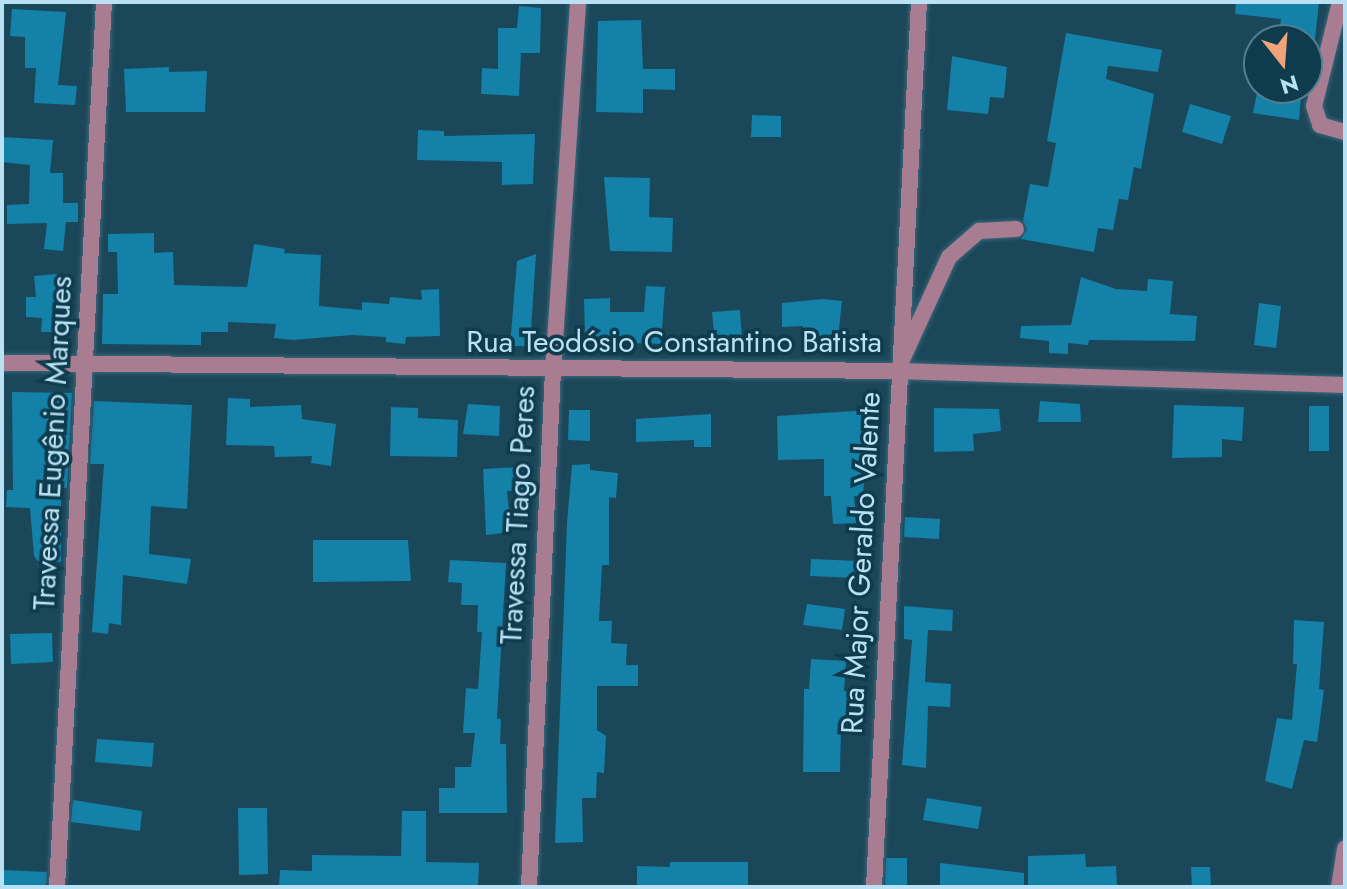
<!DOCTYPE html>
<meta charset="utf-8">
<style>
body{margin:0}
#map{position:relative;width:1347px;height:889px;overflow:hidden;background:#1b475a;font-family:Jost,sans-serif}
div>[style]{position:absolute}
.building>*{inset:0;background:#1381a8}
.roads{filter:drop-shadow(0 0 2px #3b6679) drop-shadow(0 0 2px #3b6679)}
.street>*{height:16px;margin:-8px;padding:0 8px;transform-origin:8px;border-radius:8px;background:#a87d91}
span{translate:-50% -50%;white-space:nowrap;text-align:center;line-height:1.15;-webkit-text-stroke:7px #0e3c4e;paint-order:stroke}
.street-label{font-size:30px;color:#bae0f3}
.frame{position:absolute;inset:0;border:4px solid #bae0f3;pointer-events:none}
.north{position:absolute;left:1243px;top:24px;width:80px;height:80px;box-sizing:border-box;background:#0e3c4e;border:2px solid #537e90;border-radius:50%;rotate:163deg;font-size:22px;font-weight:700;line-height:32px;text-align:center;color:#bae0f3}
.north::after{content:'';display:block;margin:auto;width:28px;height:36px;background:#f0a278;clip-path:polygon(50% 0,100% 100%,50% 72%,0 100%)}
</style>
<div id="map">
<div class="building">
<i style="clip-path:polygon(1236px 2px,1319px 2px,1315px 40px,1278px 40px,1281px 19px,1235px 14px)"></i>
<i style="clip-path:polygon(519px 6px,541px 8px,540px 53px,521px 53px,519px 96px,481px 94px,482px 68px,498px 69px,498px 28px,517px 28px)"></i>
<i style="clip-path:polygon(12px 9px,66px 12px,58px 85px,77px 86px,75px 105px,34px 103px,36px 68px,25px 68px,25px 37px,10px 36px)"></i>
<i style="clip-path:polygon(641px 20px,643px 69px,675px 69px,675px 90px,643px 89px,643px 113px,596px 112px,598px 21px)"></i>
<i style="clip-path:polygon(1066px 33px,1162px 50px,1158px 72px,1108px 66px,1106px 79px,1154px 94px,1141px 169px,1134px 167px,1128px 200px,1119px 199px,1113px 230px,1098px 228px,1094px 252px,1021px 239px,1027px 229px,1023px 221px,1030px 184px,1048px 187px,1056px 143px,1047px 141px)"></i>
<i style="clip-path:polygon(952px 56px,1007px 67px,1004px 98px,990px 97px,988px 114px,947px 110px)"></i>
<i style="clip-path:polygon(169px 67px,169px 72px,207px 71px,205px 112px,126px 112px,124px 69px)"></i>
<i style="clip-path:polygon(1258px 88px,1302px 88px,1299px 120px,1253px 113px)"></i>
<i style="clip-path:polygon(1190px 104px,1231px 116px,1222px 144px,1182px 132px)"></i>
<i style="clip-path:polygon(752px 115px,781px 116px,781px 137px,751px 137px)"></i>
<i style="clip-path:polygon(418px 130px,444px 131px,444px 136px,535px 134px,533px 184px,502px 185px,502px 162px,417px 160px)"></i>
<i style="clip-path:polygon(2px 137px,53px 140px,50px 173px,63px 173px,63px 203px,78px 203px,78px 222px,66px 222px,63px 251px,44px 249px,47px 223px,7px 224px,7px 205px,29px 204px,30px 165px,2px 162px)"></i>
<i style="clip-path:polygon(604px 177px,650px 178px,649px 217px,673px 218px,672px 252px,610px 251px)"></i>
<i style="clip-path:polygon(154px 233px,154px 253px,173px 252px,174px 285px,247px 287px,254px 244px,285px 249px,284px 253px,321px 255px,319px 306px,362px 310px,362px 302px,389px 304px,390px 297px,422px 300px,421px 290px,439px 289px,440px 336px,406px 337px,405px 344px,386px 342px,386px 337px,352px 335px,293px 340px,274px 338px,276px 324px,228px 322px,228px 332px,201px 332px,201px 345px,102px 344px,103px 294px,118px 294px,117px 252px,108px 252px,108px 234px)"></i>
<i style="clip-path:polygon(536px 254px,530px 346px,510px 346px,517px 261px)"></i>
<i style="clip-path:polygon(57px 274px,58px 298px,63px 298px,61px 332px,41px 332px,42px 318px,26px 317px,26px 297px,36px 297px,34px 276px)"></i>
<i style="clip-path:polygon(1081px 277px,1116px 289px,1147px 291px,1148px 279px,1173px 281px,1170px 314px,1197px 316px,1195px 341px,1089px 340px,1088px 345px,1068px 343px,1068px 354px,1049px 353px,1049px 341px,1020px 338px,1021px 326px,1071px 325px)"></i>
<i style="clip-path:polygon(646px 286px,665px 287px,661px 344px,628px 343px,628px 336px,585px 337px,584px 299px,610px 298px,610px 312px,644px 312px)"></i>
<i style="clip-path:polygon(823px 299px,842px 301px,837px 348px,803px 345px,803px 326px,782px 327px,782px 303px)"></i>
<i style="clip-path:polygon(1259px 303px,1281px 306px,1276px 348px,1254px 345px)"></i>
<i style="clip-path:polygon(740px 310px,742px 341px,715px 343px,712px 312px)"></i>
<i style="clip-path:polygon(12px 392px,72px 393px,67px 488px,61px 488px,61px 562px,38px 561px,34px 556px,30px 508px,6px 507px,7px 490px,13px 490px)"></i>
<i style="clip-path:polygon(228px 398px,250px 399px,250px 407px,301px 405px,302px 419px,336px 424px,331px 466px,311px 463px,312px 456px,275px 457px,274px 446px,226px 445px)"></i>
<i style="clip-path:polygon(94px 401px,192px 405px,187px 509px,151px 506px,149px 554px,191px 559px,187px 584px,123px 575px,121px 625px,109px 623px,108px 634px,92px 632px,104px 464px,90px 464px)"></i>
<i style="clip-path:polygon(1040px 401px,1080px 404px,1081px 422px,1038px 422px)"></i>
<i style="clip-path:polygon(468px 404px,500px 406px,499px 436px,463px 434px)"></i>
<i style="clip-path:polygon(1174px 405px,1244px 407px,1242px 441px,1222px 439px,1222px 457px,1172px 458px)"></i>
<i style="clip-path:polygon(1309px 406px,1329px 406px,1329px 451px,1309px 451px)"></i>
<i style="clip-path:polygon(391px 407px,418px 408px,418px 418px,458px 420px,457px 457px,390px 456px)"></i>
<i style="clip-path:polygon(934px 408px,999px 409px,1001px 431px,973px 434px,974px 451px,934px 452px)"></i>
<i style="clip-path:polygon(569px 410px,590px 410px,590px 441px,568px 440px)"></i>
<i style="clip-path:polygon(869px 410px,863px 497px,854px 496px,856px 523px,833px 524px,831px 496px,824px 496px,824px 459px,778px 460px,777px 416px)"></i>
<i style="clip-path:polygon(711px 414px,711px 447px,694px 447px,694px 440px,636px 442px,636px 419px)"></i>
<i style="clip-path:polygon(590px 464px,590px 470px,618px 473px,616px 498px,609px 497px,609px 565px,602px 565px,599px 621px,612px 621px,611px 643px,627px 644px,626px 665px,638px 665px,638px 686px,597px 686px,597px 730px,606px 736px,604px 773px,597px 772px,596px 798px,582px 798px,583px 842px,555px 843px,567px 523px,572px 465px)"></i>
<i style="clip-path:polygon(522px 467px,524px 490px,507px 491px,511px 532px,486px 535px,483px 469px)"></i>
<i style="clip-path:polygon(905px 517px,940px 519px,939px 539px,904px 537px)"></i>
<i style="clip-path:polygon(313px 540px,408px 540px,411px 581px,313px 582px)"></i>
<i style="clip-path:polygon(811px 559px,858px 561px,857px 578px,810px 576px)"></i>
<i style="clip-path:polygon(450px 560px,506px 563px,497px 719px,501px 719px,500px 744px,506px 744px,507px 813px,439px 813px,439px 788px,455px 788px,455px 767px,471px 767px,475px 733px,463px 733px,466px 688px,478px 689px,482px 632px,477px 632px,478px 605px,461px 605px,462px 583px,448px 582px)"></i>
<i style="clip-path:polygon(807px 604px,845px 609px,842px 630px,803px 625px)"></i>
<i style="clip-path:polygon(904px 606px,953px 610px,952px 631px,928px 630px,925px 682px,951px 684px,950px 707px,928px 706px,926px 768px,902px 765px,912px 640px,904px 639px)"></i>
<i style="clip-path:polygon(1294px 620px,1324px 622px,1319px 689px,1324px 690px,1317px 742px,1304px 740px,1292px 789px,1265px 781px,1277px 718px,1292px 720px,1297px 664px,1293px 664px)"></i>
<i style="clip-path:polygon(52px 633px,53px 662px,11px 664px,10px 634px)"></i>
<i style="clip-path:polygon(811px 659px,846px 661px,844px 691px,851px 692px,849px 728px,841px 728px,840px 772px,803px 772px,804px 689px,809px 689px)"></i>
<i style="clip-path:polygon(97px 739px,154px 743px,152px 767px,95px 762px)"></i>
<i style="clip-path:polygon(927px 798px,982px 807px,978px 829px,923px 820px)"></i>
<i style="clip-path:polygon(73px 800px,142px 811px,140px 831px,71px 822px)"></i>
<i style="clip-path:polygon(238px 808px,267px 808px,268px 874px,239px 875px)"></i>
<i style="clip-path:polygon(402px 811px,426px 811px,426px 862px,479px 863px,478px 887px,279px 887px,280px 870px,312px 871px,312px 855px,401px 856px)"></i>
<i style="clip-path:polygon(1085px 854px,1086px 867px,1116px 866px,1117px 887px,1028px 887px,1028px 856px)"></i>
<i style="clip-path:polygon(886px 858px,907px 858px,907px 887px,885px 887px)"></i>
<i style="clip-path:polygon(670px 862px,748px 862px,748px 887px,637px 887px,637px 866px,670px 867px)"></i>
<i style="clip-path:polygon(940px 863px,1024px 873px,1024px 887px,940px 887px)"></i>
<i style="clip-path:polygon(1191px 867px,1210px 867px,1211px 887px,1192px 887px)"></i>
<i style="clip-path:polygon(2px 870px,47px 872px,46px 887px,2px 887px)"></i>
</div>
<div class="roads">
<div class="street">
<i style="left:1340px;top:2px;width:107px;rotate:104deg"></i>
<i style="left:1314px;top:106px;width:20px;rotate:72deg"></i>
<i style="left:1320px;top:125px;width:26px;rotate:16deg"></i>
<i style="left:901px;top:362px;width:115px;rotate:-65.4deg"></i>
<i style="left:949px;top:257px;width:40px;rotate:-41deg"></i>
<i style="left:979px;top:231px;width:37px;rotate:-3deg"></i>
<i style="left:2px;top:363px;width:895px;rotate:0.51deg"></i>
<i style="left:897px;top:371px;width:448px;rotate:1.8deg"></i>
<i style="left:57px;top:887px;width:886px;rotate:-86.96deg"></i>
<i style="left:529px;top:887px;width:518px;rotate:-87.34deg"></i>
<i style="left:553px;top:370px;width:369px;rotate:-86.1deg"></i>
<i style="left:874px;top:887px;width:886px;rotate:-87.09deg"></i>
<i style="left:1339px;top:887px;width:39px;rotate:-81deg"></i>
</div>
</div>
<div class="street-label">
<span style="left:674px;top:342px">Rua Teodósio Constantino Batista</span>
<span style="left:53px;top:443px;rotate:-87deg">Travessa Eugênio Marques</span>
<span style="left:518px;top:515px;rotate:-87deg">Travessa Tiago Peres</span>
<span style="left:861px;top:563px;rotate:-87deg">Rua Major Geraldo Valente</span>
</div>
<div class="frame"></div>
<div class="north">N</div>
</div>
